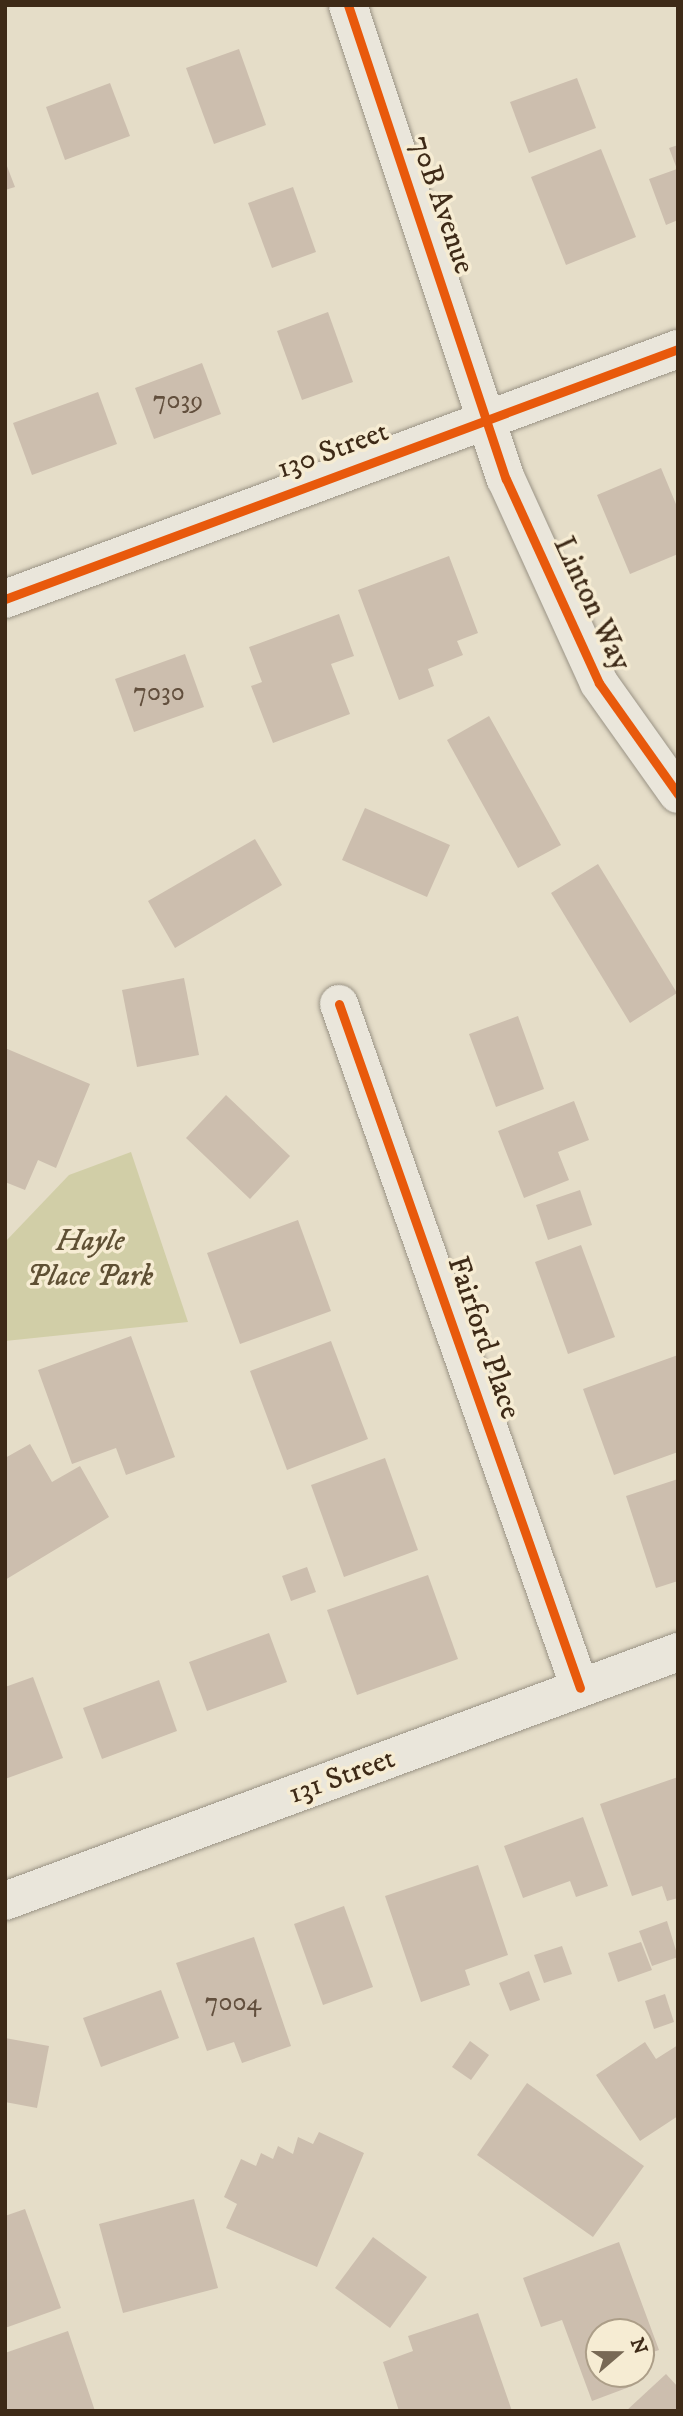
<!DOCTYPE html>
<style>
body{margin:0}
#map{position:relative;width:683px;height:2416px;overflow:hidden;background:#e5ddc8;font-family:"IM FELL DW Pica",serif}
div>[style]{position:absolute}
.green>*{inset:0;background:#d1cea7}
.building>*{inset:0;background:#ccbeae}
.roads{filter:drop-shadow(0 0 2px #9a9385) drop-shadow(0 0 2px #9a9385)}
.minor>*{height:38px;margin:-19px;padding:0 19px;transform-origin:19px;border-radius:19px;background:#eae6db}
.cycleway>*{height:9px;margin:-4.5px;padding:0 4.5px;transform-origin:4.5px;border-radius:4.5px;background:#e8590c}
span{translate:-50% -50%;white-space:nowrap;text-align:center;line-height:1.15;-webkit-text-stroke:7px #f6ecd3;paint-order:stroke}
.number-label{font-size:26px;color:#624f3d}
.number-label span{-webkit-text-stroke-width:0}
.street-label{font-size:30px;color:#3e2a17}
.park-label{font-size:30px;color:#5f5034;font-style:italic}
.frame{position:absolute;inset:0;border:7px solid #3e2a17;pointer-events:none}
.north{position:absolute;left:585px;top:2318px;width:70px;height:70px;box-sizing:border-box;background:#f6ecd3;border:2px solid #ac9e88;border-radius:50%;rotate:70deg;font-size:19px;font-weight:700;line-height:28px;text-align:center;color:#3e2a17}
.north::after{content:'';display:block;margin:auto;width:24px;height:32px;background:#786955;clip-path:polygon(50% 0,100% 100%,50% 72%,0 100%)}
</style>
<div id="map">
<div class="green">
<i style="clip-path:polygon(131px 1152px,188px 1322px,5px 1341px,5px 1242px,69px 1175px)"></i>
</div>
<div class="building">
<i style="clip-path:polygon(239px 49px,266px 125px,214px 144px,186px 68px)"></i>
<i style="clip-path:polygon(577px 78px,596px 128px,529px 153px,510px 102px)"></i>
<i style="clip-path:polygon(110px 83px,130px 136px,65px 160px,46px 107px)"></i>
<i style="clip-path:polygon(678px 145px,678px 220px,666px 225px,649px 179px,677px 169px,669px 148px)"></i>
<i style="clip-path:polygon(601px 149px,636px 237px,566px 265px,531px 177px)"></i>
<i style="clip-path:polygon(5px 161px,15px 187px,5px 190px)"></i>
<i style="clip-path:polygon(293px 187px,316px 252px,272px 268px,248px 203px)"></i>
<i style="clip-path:polygon(328px 312px,353px 382px,302px 400px,277px 331px)"></i>
<i style="clip-path:polygon(202px 363px,221px 414px,154px 439px,135px 388px)"></i>
<i style="clip-path:polygon(98px 392px,117px 444px,32px 475px,13px 423px)"></i>
<i style="clip-path:polygon(661px 468px,678px 509px,678px 554px,630px 574px,597px 495px)"></i>
<i style="clip-path:polygon(449px 556px,478px 633px,457px 641px,463px 655px,428px 669px,434px 686px,399px 700px,358px 590px)"></i>
<i style="clip-path:polygon(339px 614px,354px 656px,331px 664px,350px 714px,273px 743px,251px 686px,262px 682px,249px 647px)"></i>
<i style="clip-path:polygon(185px 654px,204px 707px,134px 732px,115px 679px)"></i>
<i style="clip-path:polygon(489px 716px,561px 845px,518px 868px,447px 740px)"></i>
<i style="clip-path:polygon(365px 808px,450px 845px,427px 897px,342px 860px)"></i>
<i style="clip-path:polygon(255px 839px,282px 885px,175px 948px,148px 901px)"></i>
<i style="clip-path:polygon(598px 864px,677px 993px,630px 1023px,551px 893px)"></i>
<i style="clip-path:polygon(184px 978px,199px 1055px,137px 1067px,122px 990px)"></i>
<i style="clip-path:polygon(518px 1016px,544px 1089px,496px 1107px,469px 1034px)"></i>
<i style="clip-path:polygon(5px 1048px,90px 1084px,56px 1168px,38px 1160px,25px 1190px,5px 1182px)"></i>
<i style="clip-path:polygon(226px 1095px,290px 1156px,250px 1199px,186px 1138px)"></i>
<i style="clip-path:polygon(574px 1101px,589px 1140px,558px 1152px,569px 1180px,524px 1198px,498px 1131px)"></i>
<i style="clip-path:polygon(580px 1190px,592px 1225px,548px 1240px,536px 1205px)"></i>
<i style="clip-path:polygon(298px 1220px,331px 1311px,240px 1344px,207px 1253px)"></i>
<i style="clip-path:polygon(581px 1245px,615px 1337px,568px 1354px,535px 1262px)"></i>
<i style="clip-path:polygon(131px 1336px,175px 1457px,126px 1475px,116px 1448px,72px 1464px,38px 1370px)"></i>
<i style="clip-path:polygon(331px 1341px,368px 1439px,287px 1470px,250px 1371px)"></i>
<i style="clip-path:polygon(678px 1355px,678px 1452px,614px 1475px,583px 1389px)"></i>
<i style="clip-path:polygon(30px 1444px,52px 1482px,80px 1466px,109px 1517px,5px 1580px,5px 1458px)"></i>
<i style="clip-path:polygon(385px 1458px,418px 1550px,344px 1577px,311px 1485px)"></i>
<i style="clip-path:polygon(678px 1479px,678px 1581px,656px 1588px,626px 1496px)"></i>
<i style="clip-path:polygon(307px 1567px,316px 1592px,291px 1601px,282px 1576px)"></i>
<i style="clip-path:polygon(428px 1575px,458px 1659px,357px 1695px,327px 1610px)"></i>
<i style="clip-path:polygon(269px 1633px,287px 1682px,207px 1711px,189px 1662px)"></i>
<i style="clip-path:polygon(33px 1677px,63px 1758px,5px 1779px,5px 1687px)"></i>
<i style="clip-path:polygon(159px 1680px,177px 1731px,102px 1759px,83px 1708px)"></i>
<i style="clip-path:polygon(678px 1777px,678px 1898px,667px 1901px,662px 1886px,632px 1896px,600px 1804px)"></i>
<i style="clip-path:polygon(583px 1817px,608px 1886px,576px 1897px,570px 1881px,523px 1898px,504px 1846px)"></i>
<i style="clip-path:polygon(478px 1865px,508px 1955px,465px 1970px,470px 1985px,421px 2002px,385px 1896px)"></i>
<i style="clip-path:polygon(344px 1906px,373px 1987px,323px 2005px,294px 1924px)"></i>
<i style="clip-path:polygon(667px 1921px,678px 1957px,652px 1966px,639px 1931px)"></i>
<i style="clip-path:polygon(254px 1937px,291px 2046px,242px 2063px,234px 2042px,207px 2051px,176px 1963px)"></i>
<i style="clip-path:polygon(641px 1942px,652px 1970px,618px 1982px,608px 1953px)"></i>
<i style="clip-path:polygon(562px 1946px,572px 1974px,544px 1983px,534px 1955px)"></i>
<i style="clip-path:polygon(529px 1971px,540px 2000px,510px 2011px,499px 1983px)"></i>
<i style="clip-path:polygon(161px 1990px,179px 2038px,101px 2067px,83px 2018px)"></i>
<i style="clip-path:polygon(665px 1994px,674px 2022px,654px 2029px,645px 2001px)"></i>
<i style="clip-path:polygon(5px 2038px,49px 2046px,37px 2108px,5px 2102px)"></i>
<i style="clip-path:polygon(470px 2041px,489px 2055px,471px 2080px,452px 2067px)"></i>
<i style="clip-path:polygon(645px 2042px,656px 2059px,678px 2045px,678px 2116px,640px 2141px,596px 2075px)"></i>
<i style="clip-path:polygon(527px 2083px,644px 2166px,593px 2237px,477px 2155px)"></i>
<i style="clip-path:polygon(319px 2132px,364px 2153px,317px 2267px,226px 2228px,237px 2204px,224px 2197px,241px 2159px,256px 2166px,261px 2153px,273px 2159px,278px 2146px,293px 2154px,298px 2137px,313px 2144px)"></i>
<i style="clip-path:polygon(194px 2199px,218px 2288px,123px 2313px,99px 2224px)"></i>
<i style="clip-path:polygon(25px 2209px,61px 2308px,5px 2328px,5px 2216px)"></i>
<i style="clip-path:polygon(373px 2237px,427px 2277px,390px 2328px,335px 2288px)"></i>
<i style="clip-path:polygon(619px 2242px,659px 2350px,641px 2356px,641px 2332px,599px 2332px,599px 2374px,628px 2374px,632px 2386px,592px 2401px,562px 2320px,541px 2327px,523px 2278px)"></i>
<i style="clip-path:polygon(478px 2313px,512px 2411px,399px 2411px,383px 2362px,413px 2351px,408px 2336px)"></i>
<i style="clip-path:polygon(68px 2331px,95px 2411px,5px 2411px,5px 2353px)"></i>
<i style="clip-path:polygon(666px 2374px,678px 2387px,678px 2411px,626px 2411px)"></i>
</div>
<div class="roads">
<div class="minor">
<i style="left:348px;top:5px;width:500px;rotate:71.6deg"></i>
<i style="left:506px;top:479px;width:224px;rotate:65.5deg"></i>
<i style="left:599px;top:683px;width:136px;rotate:54.6deg"></i>
<i style="left:5px;top:599px;width:718px;rotate:-20.38deg"></i>
<i style="left:339px;top:1004px;width:725px;rotate:70.59deg"></i>
<i style="left:5px;top:1901px;width:718px;rotate:-20.3deg"></i>
</div>
</div>
<div class="cycleway">
<i style="left:348px;top:5px;width:500px;rotate:71.6deg"></i>
<i style="left:506px;top:479px;width:224px;rotate:65.5deg"></i>
<i style="left:599px;top:683px;width:136px;rotate:54.6deg"></i>
<i style="left:5px;top:599px;width:718px;rotate:-20.38deg"></i>
<i style="left:339px;top:1004px;width:725px;rotate:70.59deg"></i>
</div>
<div class="number-label">
<span style="left:178px;top:401px">7039</span>
<span style="left:159px;top:693px">7030</span>
<span style="left:233px;top:2003px">7004</span>
</div>
<div class="street-label">
<span style="left:441px;top:205px;rotate:71deg">70B Avenue</span>
<span style="left:333px;top:451px;rotate:-20deg">130 Street</span>
<span style="left:591px;top:604px;rotate:65deg">Linton Way</span>
<span style="left:483px;top:1338px;rotate:71deg">Fairford Place</span>
<span style="left:342px;top:1777px;rotate:-20deg">131 Street</span>
</div>
<div class="park-label">
<span style="left:90px;top:1259px">Hayle<br>Place Park</span>
</div>
<div class="frame"></div>
<div class="north">N</div>
</div>
